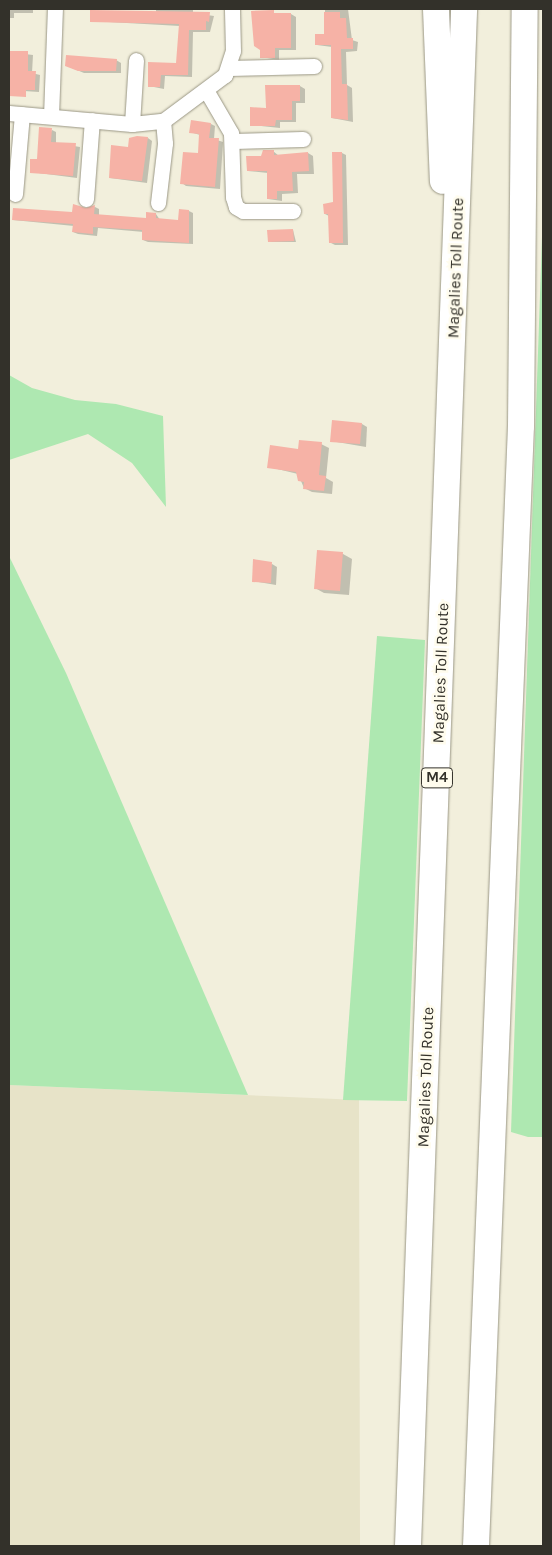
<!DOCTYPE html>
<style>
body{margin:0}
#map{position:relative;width:552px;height:1555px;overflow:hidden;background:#f2efdc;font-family:Karla,sans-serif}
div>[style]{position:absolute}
.built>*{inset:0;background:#e7e3c8}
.green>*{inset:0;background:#aee8b1}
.shadow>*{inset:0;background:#0003}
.building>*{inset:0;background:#f6b2a6}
.roads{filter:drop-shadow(0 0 1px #9a9785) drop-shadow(0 0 1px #9a9785)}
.minor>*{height:15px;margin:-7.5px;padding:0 7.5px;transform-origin:7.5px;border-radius:7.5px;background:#fff}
.motorway>*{height:26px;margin:-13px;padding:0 13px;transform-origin:13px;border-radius:13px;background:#fff}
span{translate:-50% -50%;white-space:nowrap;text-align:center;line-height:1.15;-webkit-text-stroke:5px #fffced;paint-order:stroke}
.shield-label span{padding:1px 4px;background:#fffced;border:1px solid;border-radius:4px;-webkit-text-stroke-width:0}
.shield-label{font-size:15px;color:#33312a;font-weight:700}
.street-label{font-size:16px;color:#33312a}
.frame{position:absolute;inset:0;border:10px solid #33312a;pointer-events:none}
</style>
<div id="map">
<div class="built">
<i style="clip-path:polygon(9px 1085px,359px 1100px,360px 1546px,9px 1546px)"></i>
</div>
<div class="green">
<i style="clip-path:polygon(543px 208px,543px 1137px,528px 1137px,511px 1132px)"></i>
<i style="clip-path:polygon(9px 375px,32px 388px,75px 400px,116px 404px,163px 416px,166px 507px,132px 463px,88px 434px,9px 460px)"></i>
<i style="clip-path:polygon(9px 556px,66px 673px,248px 1095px,9px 1085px)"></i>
<i style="clip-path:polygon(377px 636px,425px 640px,407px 1101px,343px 1100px)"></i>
</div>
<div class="shadow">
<i style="clip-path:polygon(9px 9px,33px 9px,33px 13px,14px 13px,14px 18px,9px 18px)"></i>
<i style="clip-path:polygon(156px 9px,193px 9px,193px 13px,214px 16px,210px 32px,193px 32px,192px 77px,165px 76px,164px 89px,149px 86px,150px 64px,178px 65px,180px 26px,91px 21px,156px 14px)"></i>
<i style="clip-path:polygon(325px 9px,348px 9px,352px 40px,358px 42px,357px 51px,346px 52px,347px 85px,352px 88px,353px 122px,332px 118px,332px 47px,317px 45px,325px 35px)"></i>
<i style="clip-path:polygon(291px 14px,296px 17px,296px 50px,279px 50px,279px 60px,261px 57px)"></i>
<i style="clip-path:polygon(9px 52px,33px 55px,32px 73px,40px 75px,39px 92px,9px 90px)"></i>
<i style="clip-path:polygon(116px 60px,121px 63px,121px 73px,84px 73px,72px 68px)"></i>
<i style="clip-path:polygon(300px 86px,305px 89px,305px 103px,296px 103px,296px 122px,280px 122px,280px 128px,251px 125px)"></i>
<i style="clip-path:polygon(211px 124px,215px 126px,214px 139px,223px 142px,220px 189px,186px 186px,182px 183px,199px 154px,200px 135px,190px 132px)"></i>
<i style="clip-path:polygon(52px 130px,56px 132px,56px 143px,80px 147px,77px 178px,31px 172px)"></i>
<i style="clip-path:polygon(148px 138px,152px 141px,147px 183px,110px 178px,129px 148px)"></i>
<i style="clip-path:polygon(273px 151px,279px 156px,308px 153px,313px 156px,314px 174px,297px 174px,298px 193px,282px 194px,282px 201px,268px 199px,268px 173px,248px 171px)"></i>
<i style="clip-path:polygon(342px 153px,346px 155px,348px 245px,335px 245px,331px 243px,329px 216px,325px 214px,335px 202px)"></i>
<i style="clip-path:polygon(95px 207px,99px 209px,99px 215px,147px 219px,156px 214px,160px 220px,179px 221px,189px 211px,193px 213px,193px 244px,148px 242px,143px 240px,144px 232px,98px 228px,97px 236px,78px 234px,73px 232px,74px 226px,13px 220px,73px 214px)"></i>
<i style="clip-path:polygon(293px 230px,296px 242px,269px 242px)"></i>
<i style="clip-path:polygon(362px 424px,367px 427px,366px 447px,331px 441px)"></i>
<i style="clip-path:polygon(321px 444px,329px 448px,326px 478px,333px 482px,332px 494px,312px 492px,304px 488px,298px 474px,269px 467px,299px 450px)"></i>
<i style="clip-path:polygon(318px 552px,343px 554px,352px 559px,349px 595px,324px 593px,315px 588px)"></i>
<i style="clip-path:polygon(272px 564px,277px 567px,276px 585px,253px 581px)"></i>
</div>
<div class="building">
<i style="clip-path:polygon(90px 10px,210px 12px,209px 22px,206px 21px,206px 30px,189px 30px,188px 75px,161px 75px,160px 87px,148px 87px,148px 62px,176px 63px,179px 24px,90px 22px)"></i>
<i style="clip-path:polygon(274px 10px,274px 13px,291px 13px,291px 48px,275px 48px,275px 58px,260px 58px,260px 50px,254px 46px,251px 11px)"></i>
<i style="clip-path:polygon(324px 12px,340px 12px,340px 18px,346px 18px,347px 38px,353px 38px,353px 49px,341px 49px,342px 84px,347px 84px,348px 120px,331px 118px,331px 45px,315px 45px,315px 34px,324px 34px)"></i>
<i style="clip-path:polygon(9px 51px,28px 51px,28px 71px,36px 71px,35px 83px,35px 90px,26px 90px,26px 97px,9px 96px)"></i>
<i style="clip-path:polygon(66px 55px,117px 59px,116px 71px,78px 71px,65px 66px)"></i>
<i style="clip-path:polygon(265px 85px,300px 85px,300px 101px,292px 101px,292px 120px,276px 120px,275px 126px,250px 126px,250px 107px,266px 108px)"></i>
<i style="clip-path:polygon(191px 120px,211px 123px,209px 138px,219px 138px,215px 187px,180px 184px,183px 152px,198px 153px,199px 134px,189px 133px)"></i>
<i style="clip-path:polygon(39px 127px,52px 128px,51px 142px,76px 143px,73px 176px,30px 173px,30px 159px,37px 159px)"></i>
<i style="clip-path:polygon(137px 136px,148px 137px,142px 181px,109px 178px,111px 145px,128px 147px,129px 138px)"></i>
<i style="clip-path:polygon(263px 150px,274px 150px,274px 155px,308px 152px,309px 171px,292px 172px,293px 191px,277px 191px,277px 199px,267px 199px,267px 171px,247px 171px,246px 156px,261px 156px)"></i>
<i style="clip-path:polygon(332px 152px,342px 152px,343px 243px,329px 243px,328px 214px,324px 214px,323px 204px,333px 202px)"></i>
<i style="clip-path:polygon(73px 204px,86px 208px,95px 205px,94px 214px,146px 218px,146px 212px,156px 213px,156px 218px,178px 220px,179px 209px,189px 210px,189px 243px,142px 240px,142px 230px,93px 227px,93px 234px,72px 232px,73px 224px,12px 220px,13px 208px,72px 212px)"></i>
<i style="clip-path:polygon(293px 229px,294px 241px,268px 242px,267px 230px)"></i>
<i style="clip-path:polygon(332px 420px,362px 423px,360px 444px,330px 442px)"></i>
<i style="clip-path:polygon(299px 440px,322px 442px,319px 475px,326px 476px,324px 491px,303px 489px,304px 482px,298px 481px,296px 472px,267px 468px,270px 445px,298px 449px)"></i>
<i style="clip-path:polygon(317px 550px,343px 552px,340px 591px,314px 589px)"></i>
<i style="clip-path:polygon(253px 559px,272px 562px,271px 583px,252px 582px)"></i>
</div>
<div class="roads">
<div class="minor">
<i style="left:229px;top:68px;width:85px;rotate:-1.3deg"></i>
<i style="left:206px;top:90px;width:50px;rotate:59.8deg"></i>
<i style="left:231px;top:133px;width:64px;rotate:88.2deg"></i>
<i style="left:233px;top:197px;width:10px;rotate:73deg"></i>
<i style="left:236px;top:207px;width:8px;rotate:30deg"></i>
<i style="left:243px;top:211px;width:50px"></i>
<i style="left:9px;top:113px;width:123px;rotate:5.1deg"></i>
<i style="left:132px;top:124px;width:31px;rotate:-6deg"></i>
<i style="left:163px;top:121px;width:77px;rotate:-36.6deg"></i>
<i style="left:225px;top:75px;width:25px;rotate:-72deg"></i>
<i style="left:233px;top:51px;width:42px;rotate:-91.4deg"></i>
<i style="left:51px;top:116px;width:107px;rotate:-87.9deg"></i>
<i style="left:132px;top:124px;width:64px;rotate:-86.4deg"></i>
<i style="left:233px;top:141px;width:70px;rotate:-1.6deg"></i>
<i style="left:15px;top:194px;width:80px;rotate:-85deg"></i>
<i style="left:86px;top:199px;width:79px;rotate:-85.7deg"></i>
<i style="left:158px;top:203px;width:60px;rotate:-83.3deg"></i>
<i style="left:165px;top:143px;width:22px;rotate:-95deg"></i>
</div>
<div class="motorway">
<i style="left:436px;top:9px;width:172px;rotate:87.7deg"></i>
<i style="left:408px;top:1546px;width:1538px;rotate:-87.91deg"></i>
<i style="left:476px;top:1546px;width:1121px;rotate:-87.7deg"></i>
<i style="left:521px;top:426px;width:417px;rotate:-89.5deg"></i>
</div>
</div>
<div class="shield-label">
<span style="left:437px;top:778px">M4</span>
</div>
<div class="street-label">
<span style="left:456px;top:268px;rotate:-88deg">Magalies Toll Route</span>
<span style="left:441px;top:673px;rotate:-88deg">Magalies Toll Route</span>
<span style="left:426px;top:1077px;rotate:-88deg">Magalies Toll Route</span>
</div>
<div class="frame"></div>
</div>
